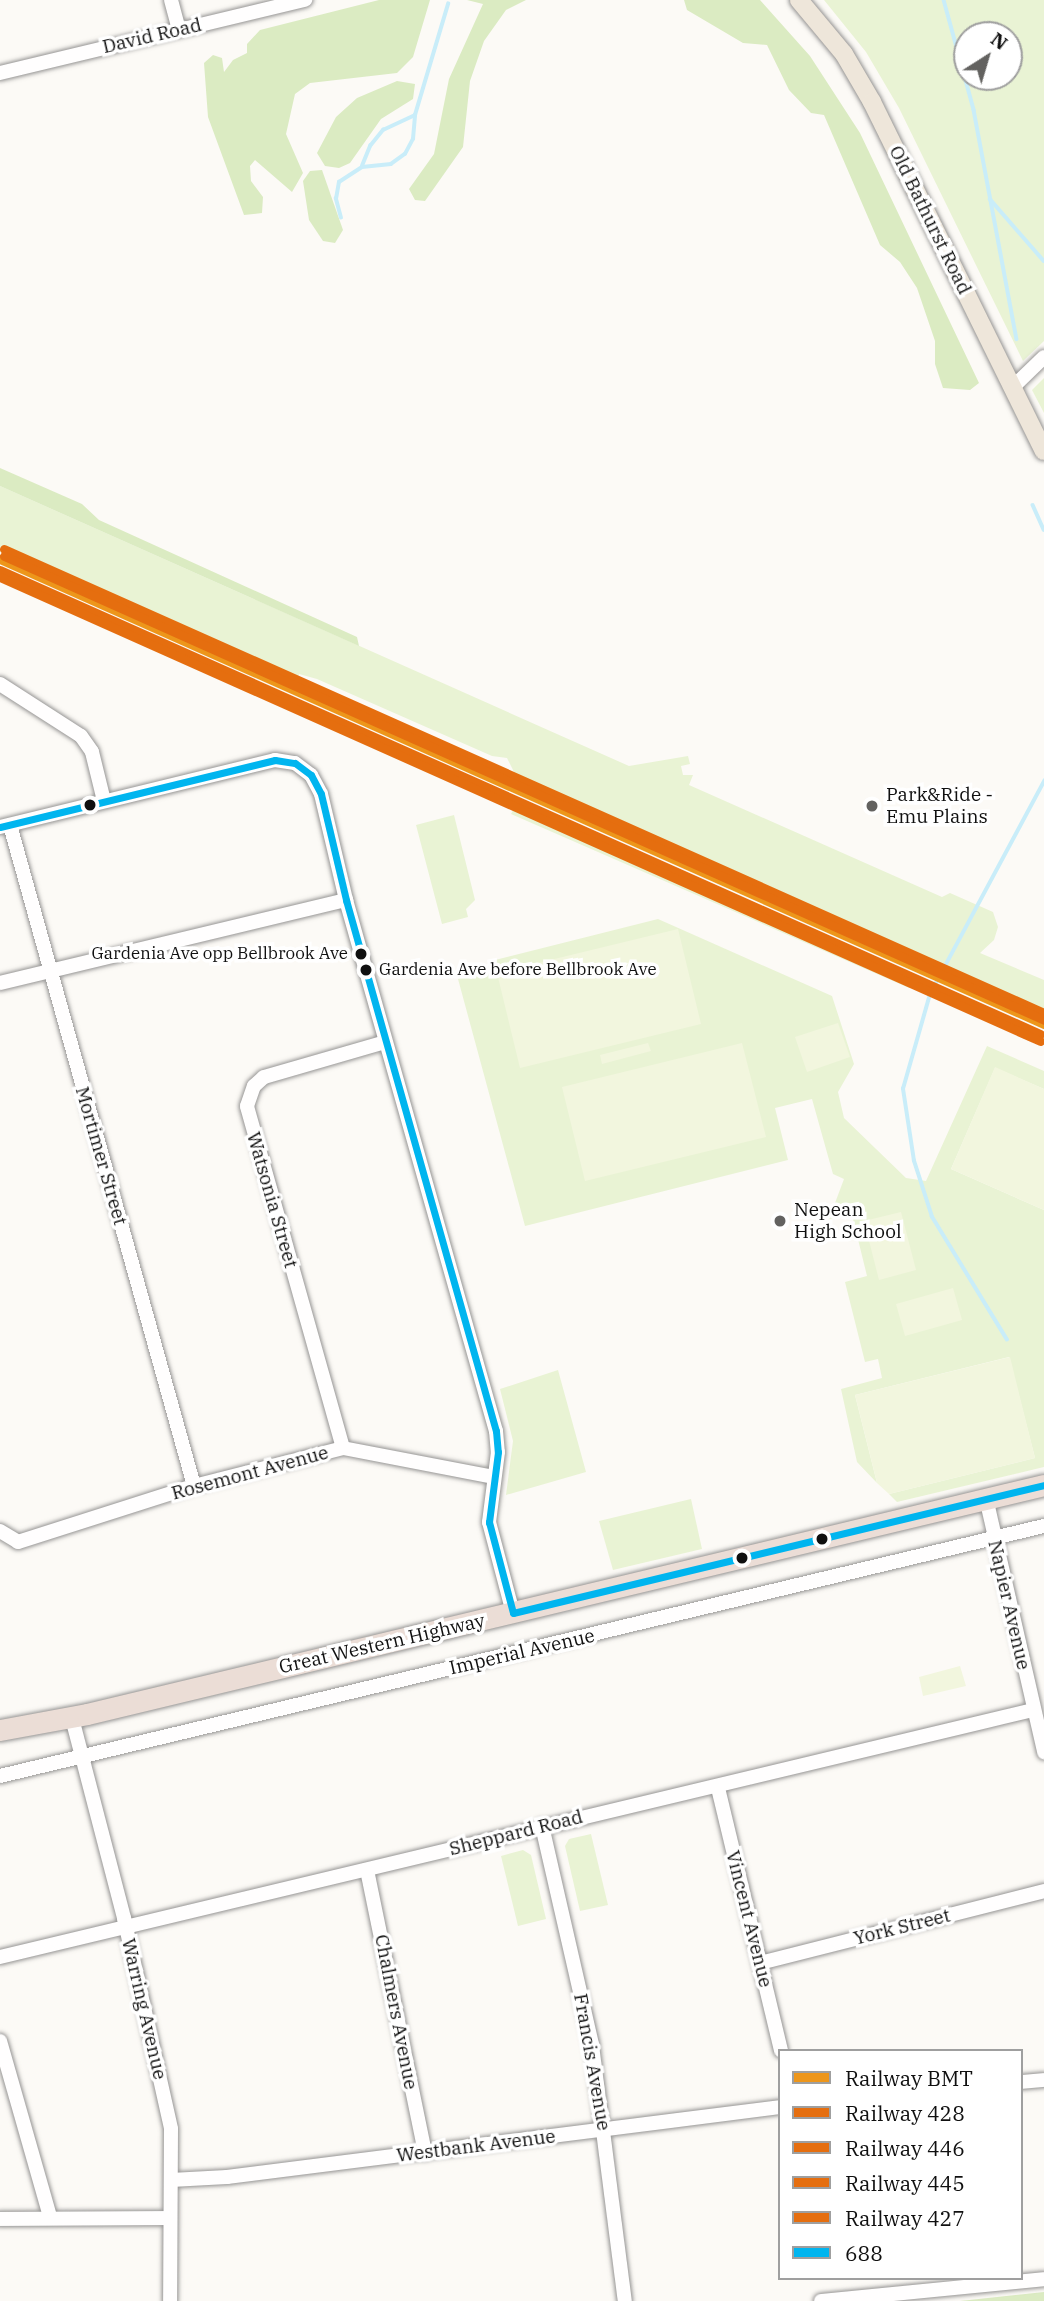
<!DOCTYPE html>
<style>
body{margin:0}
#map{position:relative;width:1044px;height:2301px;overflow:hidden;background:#fcfaf6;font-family:"IBM Plex Serif",serif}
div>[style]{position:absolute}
.green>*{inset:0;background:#e9f3d4}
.forest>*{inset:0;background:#dbebc2}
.pitch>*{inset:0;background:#f2f6de}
.stream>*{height:3.5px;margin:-1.75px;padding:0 1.75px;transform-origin:1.75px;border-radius:1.75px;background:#c9edf9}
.roads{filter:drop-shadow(0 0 2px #969594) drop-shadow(0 0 2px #969594)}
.minor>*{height:14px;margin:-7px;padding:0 7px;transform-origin:7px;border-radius:7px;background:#fffefe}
.major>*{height:18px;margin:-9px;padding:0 9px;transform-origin:9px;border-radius:9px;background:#eee6da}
.highway>*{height:21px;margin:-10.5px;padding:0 10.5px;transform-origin:10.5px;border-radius:10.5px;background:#ebddd6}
.bus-1>*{height:7px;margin:-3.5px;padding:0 3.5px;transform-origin:3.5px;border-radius:3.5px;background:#00b5ef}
.rail-1>*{height:9px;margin:-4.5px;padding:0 4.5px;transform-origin:4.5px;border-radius:4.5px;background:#ed961b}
.rail-2>*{height:9px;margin:-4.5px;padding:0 4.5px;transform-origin:4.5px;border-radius:4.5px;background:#e56e0f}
.rail-3>*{height:9px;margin:-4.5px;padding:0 4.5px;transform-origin:4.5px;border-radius:4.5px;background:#e56e0f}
.rail-4>*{height:9px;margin:-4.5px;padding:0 4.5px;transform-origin:4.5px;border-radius:4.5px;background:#e56e0f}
.rail-5>*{height:9px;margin:-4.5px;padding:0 4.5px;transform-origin:4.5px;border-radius:4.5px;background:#e56e0f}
.dots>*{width:19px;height:19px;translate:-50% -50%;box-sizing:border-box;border:4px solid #fff;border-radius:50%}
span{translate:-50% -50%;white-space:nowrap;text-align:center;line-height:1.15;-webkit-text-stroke:7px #fff;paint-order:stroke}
.bus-label{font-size:17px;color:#101010}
.right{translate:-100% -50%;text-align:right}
.left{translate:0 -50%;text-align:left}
.street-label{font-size:19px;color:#101010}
.poi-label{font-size:19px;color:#101010}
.legend{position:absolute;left:778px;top:2049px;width:245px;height:231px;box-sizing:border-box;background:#fff;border:2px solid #9f9f9f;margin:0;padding:9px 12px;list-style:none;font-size:21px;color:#101010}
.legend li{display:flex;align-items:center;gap:14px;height:35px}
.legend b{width:35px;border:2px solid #9f9f9f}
.north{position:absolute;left:953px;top:21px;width:70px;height:70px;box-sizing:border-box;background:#fff;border:2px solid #9f9f9f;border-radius:50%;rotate:37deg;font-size:19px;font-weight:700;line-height:28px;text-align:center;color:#101010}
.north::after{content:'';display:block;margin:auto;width:24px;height:32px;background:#636260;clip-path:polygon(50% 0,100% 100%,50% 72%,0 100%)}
</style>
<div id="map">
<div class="green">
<i style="clip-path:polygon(evenodd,824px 0,1044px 0,1044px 341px,1023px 361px,899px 108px,866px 52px,824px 0,967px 35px,1009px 35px,1009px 77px,967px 77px,967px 35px)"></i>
<i style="clip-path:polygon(1044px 378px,1044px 413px,1032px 390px)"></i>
<i style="clip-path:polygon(0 486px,629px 766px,688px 756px,690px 764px,681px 766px,683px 775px,693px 775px,689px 785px,942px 897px,950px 893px,993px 912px,998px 927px,994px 940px,980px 953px,1044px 980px,1044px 1010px,957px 971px,950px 975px,517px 778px,507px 758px,492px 756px,317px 679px,299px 674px,297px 681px,0 552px)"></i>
<i style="clip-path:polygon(517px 803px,913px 979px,915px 986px,909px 988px,511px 814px)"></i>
<i style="clip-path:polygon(454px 815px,475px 900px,466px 909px,468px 917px,442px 924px,416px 825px)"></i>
<i style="clip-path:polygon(658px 919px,832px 996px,854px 1064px,838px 1092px,844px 1118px,906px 1178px,926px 1181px,987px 1046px,1044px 1071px,1044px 1089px,995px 1068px,951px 1169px,1044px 1210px,1044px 1467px,897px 1502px,889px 1494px,1035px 1458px,1009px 1357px,855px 1395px,877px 1483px,857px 1462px,841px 1389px,882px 1378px,878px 1359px,865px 1362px,845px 1282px,867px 1276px,852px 1215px,829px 1219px,844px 1179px,833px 1174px,812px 1099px,775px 1108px,788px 1160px,525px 1226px,458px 979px,489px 968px,487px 962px)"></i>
<i style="clip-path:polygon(558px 1370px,586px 1472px,506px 1495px,513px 1441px,500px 1389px)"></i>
<i style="clip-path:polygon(691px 1499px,702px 1549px,613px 1570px,599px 1521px)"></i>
<i style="clip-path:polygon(591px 1834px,608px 1905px,580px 1911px,565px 1846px,569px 1839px)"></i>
<i style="clip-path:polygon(523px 1850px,531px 1855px,546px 1919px,518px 1926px,501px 1856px)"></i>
</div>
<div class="forest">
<i style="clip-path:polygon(379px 0,430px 0,413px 57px,397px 73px,310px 83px,295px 94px,286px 134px,303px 173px,292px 192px,255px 160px,250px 166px,251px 181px,263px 197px,262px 213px,244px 215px,208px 117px,204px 63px,213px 55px,222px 58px,224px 72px,233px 60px,247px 53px,247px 44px,260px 30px)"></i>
<i style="clip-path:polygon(467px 0,526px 0,506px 10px,484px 41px,470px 81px,463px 147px,425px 201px,415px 200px,409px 189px,434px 154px,449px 79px,483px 4px)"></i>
<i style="clip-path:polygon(684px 0,760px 0,810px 56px,860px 133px,979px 383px,970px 390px,943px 388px,935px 364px,935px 341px,917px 288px,900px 262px,880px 245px,824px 115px,811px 113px,789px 90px,767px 45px,743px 43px,687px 10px)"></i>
<i style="clip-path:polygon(397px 81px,415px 84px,413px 99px,381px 119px,350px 163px,339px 168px,325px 166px,317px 153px,336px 117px,357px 98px)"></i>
<i style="clip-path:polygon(322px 170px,343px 230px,335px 243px,323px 241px,309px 220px,303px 181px,310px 171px)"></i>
<i style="clip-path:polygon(0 468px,82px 504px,99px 520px,357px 637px,359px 646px,0 486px)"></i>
<i style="clip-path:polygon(1044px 2292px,1044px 2301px,960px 2301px)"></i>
</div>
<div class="pitch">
<i style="clip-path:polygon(678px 929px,701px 1024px,520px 1068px,497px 973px)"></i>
<i style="clip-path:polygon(838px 1023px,850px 1057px,807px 1072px,795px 1037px)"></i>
<i style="clip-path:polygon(648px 1043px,651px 1051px,602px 1064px,600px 1055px)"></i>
<i style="clip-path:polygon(742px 1043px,766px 1137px,585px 1181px,562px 1087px)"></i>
<i style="clip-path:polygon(995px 1067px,1044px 1089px,1044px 1210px,951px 1169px)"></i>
<i style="clip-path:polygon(901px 1212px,916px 1270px,879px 1280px,864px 1221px)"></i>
<i style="clip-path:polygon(953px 1288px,962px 1320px,905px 1336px,896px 1304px)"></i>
<i style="clip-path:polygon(1010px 1357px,1035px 1458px,889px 1494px,877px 1483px,855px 1395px)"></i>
<i style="clip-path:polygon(960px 1666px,966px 1686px,923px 1696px,919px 1677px)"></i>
</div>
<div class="stream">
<i style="left:944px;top:0;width:114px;rotate:74.7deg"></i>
<i style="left:974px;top:110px;width:233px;rotate:79.4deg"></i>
<i style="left:362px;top:166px;width:22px;rotate:-68deg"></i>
<i style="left:370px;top:146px;width:21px;rotate:-51deg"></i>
<i style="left:383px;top:130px;width:35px;rotate:-25deg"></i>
<i style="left:990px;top:199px;width:82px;rotate:48.9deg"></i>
<i style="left:341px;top:218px;width:20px;rotate:-105deg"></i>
<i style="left:336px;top:199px;width:17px;rotate:-80deg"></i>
<i style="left:339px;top:182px;width:27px;rotate:-33deg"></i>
<i style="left:362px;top:167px;width:29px;rotate:-6deg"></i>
<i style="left:391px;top:164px;width:17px;rotate:-36deg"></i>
<i style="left:405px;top:154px;width:17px;rotate:-62deg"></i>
<i style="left:413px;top:139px;width:24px;rotate:-85deg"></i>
<i style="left:415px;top:115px;width:116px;rotate:-73.4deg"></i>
<i style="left:1033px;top:505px;width:27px;rotate:66deg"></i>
<i style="left:1007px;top:1340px;width:144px;rotate:-121.4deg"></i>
<i style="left:932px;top:1217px;width:59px;rotate:-107.8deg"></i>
<i style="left:914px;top:1161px;width:73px;rotate:-98.7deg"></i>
<i style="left:903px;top:1089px;width:99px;rotate:-74.1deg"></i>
<i style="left:930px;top:994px;width:242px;rotate:-61.8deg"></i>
</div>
<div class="roads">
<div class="minor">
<i style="left:171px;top:0;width:31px;rotate:75deg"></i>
<i style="left:0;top:73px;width:314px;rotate:-13.5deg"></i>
<i style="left:1013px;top:387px;width:43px;rotate:-44.1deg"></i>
<i style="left:0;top:684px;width:96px;rotate:32.7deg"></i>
<i style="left:81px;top:736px;width:19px;rotate:55deg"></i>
<i style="left:92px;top:752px;width:50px;rotate:76.2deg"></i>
<i style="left:10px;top:825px;width:686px;rotate:74.44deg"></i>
<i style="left:0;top:827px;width:283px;rotate:-13.7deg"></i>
<i style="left:275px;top:760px;width:20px;rotate:9deg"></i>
<i style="left:295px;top:763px;width:20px;rotate:37deg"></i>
<i style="left:311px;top:775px;width:21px;rotate:62deg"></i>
<i style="left:321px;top:794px;width:109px;rotate:76.7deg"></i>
<i style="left:346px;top:900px;width:552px;rotate:74.23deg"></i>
<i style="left:496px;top:1431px;width:21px;rotate:85deg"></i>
<i style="left:498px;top:1452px;width:71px;rotate:97.3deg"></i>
<i style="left:489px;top:1522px;width:94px;rotate:75.2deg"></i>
<i style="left:0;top:983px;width:356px;rotate:-13.5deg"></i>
<i style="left:343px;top:1448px;width:355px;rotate:-105.7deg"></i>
<i style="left:247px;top:1106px;width:21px;rotate:-71deg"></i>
<i style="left:254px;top:1086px;width:13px;rotate:-42deg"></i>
<i style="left:264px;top:1077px;width:126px;rotate:-16.1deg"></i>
<i style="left:986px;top:1498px;width:261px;rotate:77.1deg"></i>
<i style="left:0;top:1531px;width:21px;rotate:31deg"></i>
<i style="left:18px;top:1542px;width:185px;rotate:-17.7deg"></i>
<i style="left:194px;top:1486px;width:154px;rotate:-14.3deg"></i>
<i style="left:343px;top:1448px;width:153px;rotate:10.9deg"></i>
<i style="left:73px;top:1722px;width:203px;rotate:75.4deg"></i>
<i style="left:124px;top:1918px;width:216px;rotate:77.4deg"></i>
<i style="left:171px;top:2129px;width:172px;rotate:90.3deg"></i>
<i style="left:0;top:1776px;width:1074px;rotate:-13.47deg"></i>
<i style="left:718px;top:1788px;width:270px;rotate:76.5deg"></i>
<i style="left:542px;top:1826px;width:225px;rotate:77.1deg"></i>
<i style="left:592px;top:2045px;width:258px;rotate:82.7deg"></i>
<i style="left:367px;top:1870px;width:289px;rotate:78.4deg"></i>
<i style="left:0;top:1957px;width:1062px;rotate:-13.45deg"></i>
<i style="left:760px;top:1963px;width:293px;rotate:-14.2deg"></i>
<i style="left:0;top:2041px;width:183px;rotate:74.1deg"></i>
<i style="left:1021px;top:2082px;width:23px;rotate:-5deg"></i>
<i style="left:171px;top:2180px;width:56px;rotate:-3.1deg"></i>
<i style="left:227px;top:2177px;width:557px;rotate:-7.21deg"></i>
<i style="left:0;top:2219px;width:168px;rotate:-0.3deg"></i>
<i style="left:821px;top:2301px;width:224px;rotate:-5.6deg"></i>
</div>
<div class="major">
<i style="left:799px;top:0;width:70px;rotate:50.2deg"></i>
<i style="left:844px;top:54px;width:56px;rotate:59.7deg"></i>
<i style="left:872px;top:102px;width:389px;rotate:63.8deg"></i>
</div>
<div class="highway">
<i style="left:0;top:1730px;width:88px;rotate:-10.4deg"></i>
<i style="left:87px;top:1714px;width:984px;rotate:-13.46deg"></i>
</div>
</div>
<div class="bus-1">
<i style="left:0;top:827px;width:283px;rotate:-13.7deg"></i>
<i style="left:275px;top:760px;width:20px;rotate:9deg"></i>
<i style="left:295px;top:763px;width:20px;rotate:37deg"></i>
<i style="left:311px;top:775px;width:21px;rotate:62deg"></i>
<i style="left:321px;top:794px;width:109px;rotate:76.7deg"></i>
<i style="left:346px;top:900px;width:552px;rotate:74.23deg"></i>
<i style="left:496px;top:1431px;width:21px;rotate:85deg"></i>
<i style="left:498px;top:1452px;width:71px;rotate:97.3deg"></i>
<i style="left:489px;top:1522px;width:94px;rotate:75.2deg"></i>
<i style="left:513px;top:1613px;width:546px;rotate:-13.55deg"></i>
</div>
<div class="rail-1">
<i style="left:0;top:559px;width:1143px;rotate:24.01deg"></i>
</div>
<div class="rail-2">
<i style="left:0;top:570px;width:1139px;rotate:24.04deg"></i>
</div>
<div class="rail-3">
<i style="left:4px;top:549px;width:1139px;rotate:24.04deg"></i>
</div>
<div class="rail-4">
<i style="left:0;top:577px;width:1139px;rotate:24.04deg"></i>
</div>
<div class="rail-5">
<i style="left:4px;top:556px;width:1139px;rotate:24.04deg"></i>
</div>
<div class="dots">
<i style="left:90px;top:805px;background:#101010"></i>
<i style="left:872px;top:806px;background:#636260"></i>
<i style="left:361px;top:954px;background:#101010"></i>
<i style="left:366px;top:970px;background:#101010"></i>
<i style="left:780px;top:1221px;background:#636260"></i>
<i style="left:822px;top:1539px;background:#101010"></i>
<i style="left:742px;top:1558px;background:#101010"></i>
</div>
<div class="bus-label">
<span class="right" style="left:348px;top:954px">Gardenia Ave opp Bellbrook Ave</span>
<span class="left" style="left:379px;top:970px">Gardenia Ave before Bellbrook Ave</span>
</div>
<div class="street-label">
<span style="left:152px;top:36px;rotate:-13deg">David Road</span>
<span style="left:930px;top:220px;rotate:64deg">Old Bathurst Road</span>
<span style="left:101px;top:1156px;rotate:74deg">Mortimer Street</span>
<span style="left:272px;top:1200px;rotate:74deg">Watsonia Street</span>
<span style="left:250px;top:1473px;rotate:-15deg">Rosemont Avenue</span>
<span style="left:1009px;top:1605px;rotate:77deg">Napier Avenue</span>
<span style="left:382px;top:1644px;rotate:-13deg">Great Western Highway</span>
<span style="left:522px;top:1652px;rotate:-13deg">Imperial Avenue</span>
<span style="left:516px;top:1833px;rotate:-14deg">Sheppard Road</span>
<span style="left:749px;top:1919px;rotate:76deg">Vincent Avenue</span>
<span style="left:902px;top:1927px;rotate:-14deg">York Street</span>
<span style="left:144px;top:2009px;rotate:77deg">Warring Avenue</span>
<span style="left:396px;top:2012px;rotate:79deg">Chalmers Avenue</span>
<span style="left:592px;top:2062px;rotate:80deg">Francis Avenue</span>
<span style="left:476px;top:2146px;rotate:-7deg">Westbank Avenue</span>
</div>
<div class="poi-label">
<span class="left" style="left:886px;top:806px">Park&amp;Ride -<br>Emu Plains</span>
<span class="left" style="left:794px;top:1221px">Nepean<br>High School</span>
</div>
<ul class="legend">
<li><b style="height:9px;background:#ed961b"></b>Railway BMT</li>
<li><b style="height:9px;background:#e56e0f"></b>Railway 428</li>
<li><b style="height:9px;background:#e56e0f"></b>Railway 446</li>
<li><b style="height:9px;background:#e56e0f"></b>Railway 445</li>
<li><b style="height:9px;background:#e56e0f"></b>Railway 427</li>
<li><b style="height:9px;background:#00b5ef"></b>688</li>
</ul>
<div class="north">N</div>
</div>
